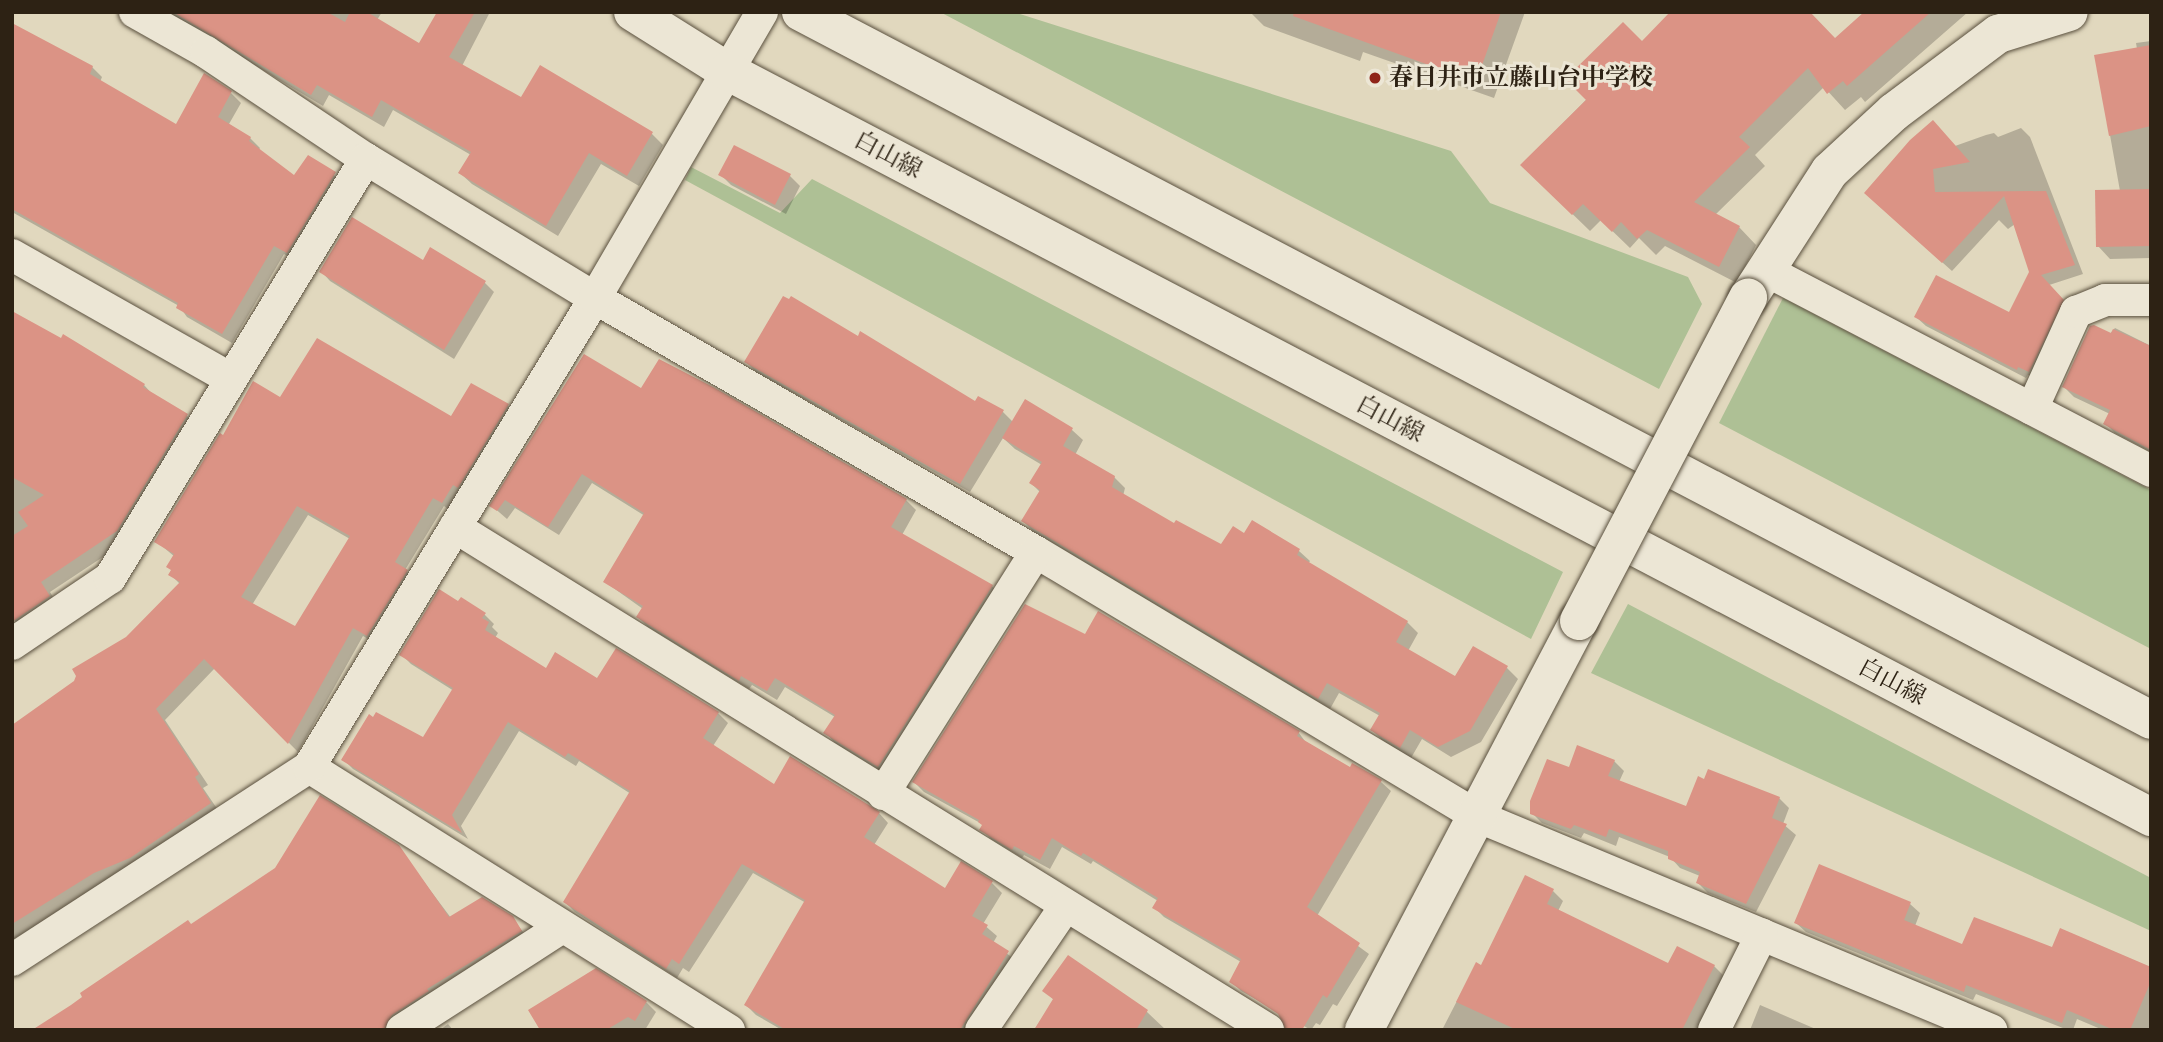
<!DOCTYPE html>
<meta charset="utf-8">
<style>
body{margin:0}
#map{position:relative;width:2163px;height:1042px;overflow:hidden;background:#e1d8be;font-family:"IM FELL Double Pica","Noto Serif JP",serif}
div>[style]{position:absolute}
.green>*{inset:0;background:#aec095}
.shadow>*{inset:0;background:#0003}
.building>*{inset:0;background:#db9385}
.roads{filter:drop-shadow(0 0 2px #5a503e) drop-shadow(0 0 2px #5a503e)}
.minor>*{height:32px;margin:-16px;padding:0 16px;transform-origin:16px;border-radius:16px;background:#ece6d5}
.tertiary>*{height:38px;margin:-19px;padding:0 19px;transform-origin:19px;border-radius:19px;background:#ece6d5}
.bridges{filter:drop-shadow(0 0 2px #5a503e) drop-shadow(0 0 2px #5a503e)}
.tertiary-bridge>*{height:38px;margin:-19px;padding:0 19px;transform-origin:19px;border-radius:19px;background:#ece6d5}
.dots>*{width:19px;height:19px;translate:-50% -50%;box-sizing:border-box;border:4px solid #ece6d5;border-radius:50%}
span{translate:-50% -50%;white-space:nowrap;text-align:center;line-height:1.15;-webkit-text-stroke:6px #ece6d5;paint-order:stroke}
.poi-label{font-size:24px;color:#2d2214;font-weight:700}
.left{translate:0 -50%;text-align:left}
.street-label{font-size:24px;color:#2d2214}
.frame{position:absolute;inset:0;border:14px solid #2d2214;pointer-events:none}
</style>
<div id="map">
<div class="green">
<i style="clip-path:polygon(940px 12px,1014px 12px,1451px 151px,1490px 203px,1688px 277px,1702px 304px,1659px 389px)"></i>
<i style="clip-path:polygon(691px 167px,780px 213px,812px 179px,1563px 572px,1531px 639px,685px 180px)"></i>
<i style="clip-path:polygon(1783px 298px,2151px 490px,2151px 649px,1719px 423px)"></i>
<i style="clip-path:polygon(1628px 604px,2151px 878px,2151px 931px,1591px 673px)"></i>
</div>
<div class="shadow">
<i style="clip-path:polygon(166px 12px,382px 12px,377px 20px,420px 45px,439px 12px,490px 12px,462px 66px,521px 99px,652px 134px,663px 145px,639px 186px,601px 164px,558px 236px,472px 184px,460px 173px,471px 155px,393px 110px,384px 127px,329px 95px,323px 106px)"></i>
<i style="clip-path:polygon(1250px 12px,1525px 12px,1494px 98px,1363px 52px,1360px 61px,1264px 26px)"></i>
<i style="clip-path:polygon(1867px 12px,1968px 12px,1865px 102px,1861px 97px,1845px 110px,1824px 87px,1755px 155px,1765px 166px,1715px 215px,1739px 227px,1756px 245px,1737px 283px,1665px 246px,1656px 255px,1639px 238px,1630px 248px,1601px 220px,1590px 231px,1522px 165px,1642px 43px,1835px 40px)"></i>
<i style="clip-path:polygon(12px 24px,92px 67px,102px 77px,100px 82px,177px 126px,231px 93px,241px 103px,229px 124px,250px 138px,260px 148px,258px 151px,295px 178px,308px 157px,345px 183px,297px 262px,284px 254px,232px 343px,187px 317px,179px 306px,12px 212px)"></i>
<i style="clip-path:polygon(2151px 41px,2151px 258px,2110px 259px,2098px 246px,2120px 191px,2096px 57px,2137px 49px,2136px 43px)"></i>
<i style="clip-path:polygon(2021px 128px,2030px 137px,2083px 274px,2043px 287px,2015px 224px,2008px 229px,1999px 220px,1952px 271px,1876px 203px,1955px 146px,1986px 135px,1994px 133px,1998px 137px)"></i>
<i style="clip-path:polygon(720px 174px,790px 176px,800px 186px,786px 214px,731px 185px)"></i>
<i style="clip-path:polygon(423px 262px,485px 283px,494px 292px,454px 359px,330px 281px,321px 271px)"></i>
<i style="clip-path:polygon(2061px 303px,2071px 312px,2038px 380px,2028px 375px,2026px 378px,1926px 326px,1916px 317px,2010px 314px)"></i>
<i style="clip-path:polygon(12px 318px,62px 341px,64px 337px,144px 385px,154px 396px,187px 416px,197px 426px,127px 541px,50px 592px,59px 607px,24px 630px,12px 618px)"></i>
<i style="clip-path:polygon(2115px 328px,2151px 346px,2151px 452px,2115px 433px,2105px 423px,2110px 414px,2074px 397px,2064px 387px)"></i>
<i style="clip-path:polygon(746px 362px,975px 403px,1003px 412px,1013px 422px,1025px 402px,1072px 430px,1083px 440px,1075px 455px,1114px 477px,1125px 488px,1123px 496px,1175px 526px,1221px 546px,1245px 536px,1253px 523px,1299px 551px,1310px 561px,1308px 564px,1407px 622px,1418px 633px,1408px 651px,1456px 678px,1507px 668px,1518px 679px,1481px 742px,1451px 757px,1422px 739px,1411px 758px,1383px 741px,1372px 730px,1380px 716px,1339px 693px,1330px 709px,1034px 532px,1023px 521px,1040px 492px,1031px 483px,1042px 465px,1015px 449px,1003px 438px,970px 492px,756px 372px)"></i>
<i style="clip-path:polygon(641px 390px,906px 500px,916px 510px,902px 535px,992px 586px,1002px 596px,889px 776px,835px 743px,826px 733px,835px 717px,785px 687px,777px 700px,752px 685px,749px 689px,648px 627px,638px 617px,643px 609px,605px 582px,645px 516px,592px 483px,559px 535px,515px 508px,507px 519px,492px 506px)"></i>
<i style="clip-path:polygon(evenodd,281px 399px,451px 419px,508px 406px,518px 415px,452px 512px,444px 506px,405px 570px,416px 581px,378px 645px,363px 636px,298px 752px,215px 668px,165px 720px,208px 785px,203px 788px,220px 813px,12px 940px,12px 724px,14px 726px,76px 682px,127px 638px,180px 584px,170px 574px,175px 557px,156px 541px,223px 437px,281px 399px,308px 515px,350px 539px,296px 628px,252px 605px,308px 515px)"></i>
<i style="clip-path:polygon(459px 604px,484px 614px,494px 624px,492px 627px,498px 633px,495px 638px,546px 670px,718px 713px,728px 723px,713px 746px,774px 786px,879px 813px,888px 823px,874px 845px,945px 891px,992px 883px,1002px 893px,983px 924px,997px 936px,993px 943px,1018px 962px,975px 1030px,782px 1030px,756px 1015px,746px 1005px,806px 903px,753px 873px,689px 972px,683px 968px,677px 978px,575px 912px,565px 902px,631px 794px,579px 761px,576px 766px,519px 731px,461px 826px,468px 839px,353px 769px,343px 759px,424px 739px,454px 691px,411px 664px,401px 654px)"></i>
<i style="clip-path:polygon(1086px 637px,1299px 733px,1307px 744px,1350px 769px,1381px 782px,1391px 791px,1317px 916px,1369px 954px,1337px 1006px,1333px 1004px,1320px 1025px,1316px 1023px,1311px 1030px,1241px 991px,1231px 981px,1241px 962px,1164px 917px,1154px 907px,1158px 901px,1093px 861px,1091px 864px,1062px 847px,1050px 869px,1024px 855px,1022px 858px,991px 839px,982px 830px,982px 824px,924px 792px,914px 782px)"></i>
<i style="clip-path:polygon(1614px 761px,1624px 771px,1619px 782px,1687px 808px,1779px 798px,1789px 808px,1783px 824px,1796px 835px,1756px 912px,1708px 893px,1698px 883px,1700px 876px,1680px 868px,1670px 857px,1619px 837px,1616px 846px,1584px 833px,1581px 838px,1542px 823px,1532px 813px,1570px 769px)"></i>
<i style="clip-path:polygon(398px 847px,451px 918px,512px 918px,531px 942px,385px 1030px,35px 1030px,191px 926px)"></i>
<i style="clip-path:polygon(1553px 891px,1563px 901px,1558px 911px,1668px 965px,1714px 966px,1724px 976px,1697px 1030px,1442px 1030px,1476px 964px,1482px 967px)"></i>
<i style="clip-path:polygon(1910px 904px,1920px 913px,1915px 926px,1962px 946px,2053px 950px,2151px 969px,2151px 1030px,2103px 1030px,2077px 1019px,2073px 1030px,2068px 1030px,1976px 994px,1973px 1000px,1806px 932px,1796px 923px)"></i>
<i style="clip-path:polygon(1069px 958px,1147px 1012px,1166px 1030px,1034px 1030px,1054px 1000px,1045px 991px)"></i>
<i style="clip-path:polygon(646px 1002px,656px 1012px,645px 1030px,540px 1030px)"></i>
<i style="clip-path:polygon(1760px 1005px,1818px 1030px,1750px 1030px)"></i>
<i style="clip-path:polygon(448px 1024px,453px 1030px,440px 1030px)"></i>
</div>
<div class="building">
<i style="clip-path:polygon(173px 12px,327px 12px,345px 22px,350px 12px,367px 12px,419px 43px,437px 12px,475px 12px,449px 57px,521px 97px,540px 65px,653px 132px,627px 176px,589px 153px,546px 226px,458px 173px,471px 152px,381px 100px,372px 117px,317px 85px,311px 95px)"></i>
<i style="clip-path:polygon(1294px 12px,1501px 12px,1476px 82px,1293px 16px)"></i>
<i style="clip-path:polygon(1670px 12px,1810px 12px,1835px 38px,1864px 12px,1931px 12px,1847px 86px,1843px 81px,1827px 94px,1808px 68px,1739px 137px,1750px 147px,1694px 202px,1740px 226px,1719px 267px,1647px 230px,1637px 239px,1621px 222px,1612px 232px,1583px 204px,1572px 215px,1520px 165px,1586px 100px,1565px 79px,1623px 22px,1642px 41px)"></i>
<i style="clip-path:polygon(12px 23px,93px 66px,90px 74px,176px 124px,204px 73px,232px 91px,218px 117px,251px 137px,249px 141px,294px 175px,308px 155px,336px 172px,287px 253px,274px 246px,222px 334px,176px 308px,178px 303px,12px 209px)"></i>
<i style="clip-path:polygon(2151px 45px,2151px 126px,2109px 136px,2094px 55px)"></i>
<i style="clip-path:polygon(1933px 120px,1970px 162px,1933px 169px,1935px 192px,2046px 191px,2075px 265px,2041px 275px,2064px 300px,2029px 372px,2018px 367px,2017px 370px,1914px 317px,1936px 275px,2009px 312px,2029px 272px,2004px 196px,1942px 263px,1864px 193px,1910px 140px)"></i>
<i style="clip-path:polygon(734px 145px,791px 174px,775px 205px,718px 175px)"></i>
<i style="clip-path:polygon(2151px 189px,2151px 246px,2096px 247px,2095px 190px)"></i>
<i style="clip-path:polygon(352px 217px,423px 260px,430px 247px,486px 281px,444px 350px,319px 272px)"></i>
<i style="clip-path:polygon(783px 296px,789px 299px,791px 296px,858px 336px,860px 331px,975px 401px,978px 396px,1004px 410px,960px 484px,744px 362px)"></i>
<i style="clip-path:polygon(12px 311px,61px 338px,63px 334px,145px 384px,143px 387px,188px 414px,117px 531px,41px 582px,50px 596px,12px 622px,12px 536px,28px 526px,18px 512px,44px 495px,12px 477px)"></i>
<i style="clip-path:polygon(2094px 325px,2111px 333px,2113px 329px,2151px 346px,2151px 450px,2103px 424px,2110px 410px,2062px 387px,2090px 326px)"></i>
<i style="clip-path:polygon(evenodd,317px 338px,451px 416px,471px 383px,509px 404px,458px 488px,453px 485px,442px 503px,433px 498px,395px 562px,408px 570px,367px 636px,353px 628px,288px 744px,204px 659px,156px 709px,199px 774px,195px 777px,211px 803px,130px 858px,94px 873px,12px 924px,12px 725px,74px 681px,76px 676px,72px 669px,126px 637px,180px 582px,168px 575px,171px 570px,166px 567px,174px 554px,154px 542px,220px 433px,223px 435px,253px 381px,280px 397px,317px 338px,297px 506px,350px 536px,295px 626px,241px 597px,297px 506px)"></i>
<i style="clip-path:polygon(584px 354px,641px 388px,659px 359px,715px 388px,907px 499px,891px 527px,993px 585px,878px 767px,823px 733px,835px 715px,775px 678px,767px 691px,741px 676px,739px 681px,636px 617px,643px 606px,603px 582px,644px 513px,582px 474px,548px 527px,505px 500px,497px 511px,489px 506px)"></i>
<i style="clip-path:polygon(1025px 399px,1073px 428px,1063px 446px,1115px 476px,1112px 487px,1174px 523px,1176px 520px,1221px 544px,1233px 526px,1244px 533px,1252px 520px,1300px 549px,1297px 555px,1408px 621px,1396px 642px,1455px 676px,1473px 646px,1508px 666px,1470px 731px,1438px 747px,1410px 730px,1400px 748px,1370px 730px,1380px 713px,1327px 683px,1318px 699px,1021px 521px,1040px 490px,1029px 483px,1042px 462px,1002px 438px)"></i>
<i style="clip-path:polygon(439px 589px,458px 601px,461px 597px,486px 613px,482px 618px,489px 622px,485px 630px,546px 668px,555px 652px,597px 678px,616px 648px,719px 712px,703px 738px,774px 784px,790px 756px,880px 812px,864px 837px,945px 888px,961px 861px,993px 881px,972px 916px,988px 925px,982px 934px,1009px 951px,960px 1030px,786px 1030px,744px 1005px,805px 900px,742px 864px,679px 964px,672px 959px,666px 969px,563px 902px,630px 791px,568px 753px,565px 757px,508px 722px,452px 815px,462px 833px,341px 760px,369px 714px,373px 717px,376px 712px,423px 737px,453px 688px,399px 655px)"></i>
<i style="clip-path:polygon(1025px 604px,1085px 634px,1098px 611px,1300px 731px,1297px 736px,1350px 767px,1352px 763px,1382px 780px,1307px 907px,1360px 943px,1327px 998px,1323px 995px,1302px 1030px,1286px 1030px,1278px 1014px,1229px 982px,1241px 959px,1152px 908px,1158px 898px,1083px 853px,1081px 856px,1052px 838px,1040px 860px,1014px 846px,1012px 850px,979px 830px,982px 825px,978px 822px,979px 820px,912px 782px)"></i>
<i style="clip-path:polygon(1577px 745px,1615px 760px,1608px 776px,1686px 806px,1698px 776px,1704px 779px,1708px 769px,1780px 797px,1772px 818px,1787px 824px,1746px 904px,1696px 883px,1700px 872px,1668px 859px,1668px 851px,1609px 829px,1606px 837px,1574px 825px,1571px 829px,1530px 814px,1530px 801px,1547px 759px,1569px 767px)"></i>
<i style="clip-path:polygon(320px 795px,399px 845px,449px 917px,482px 897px,513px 916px,522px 931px,427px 989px,429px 991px,392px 1015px,384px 1030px,32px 1030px,71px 1005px,82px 997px,80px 993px,188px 920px,191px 924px,275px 868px)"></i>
<i style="clip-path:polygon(1819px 864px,1911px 902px,1904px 920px,1962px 944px,1974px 917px,2052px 947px,2060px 928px,2151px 967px,2151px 981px,2130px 1030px,2114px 1030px,2067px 1010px,2062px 1023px,1966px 985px,1964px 992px,1794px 923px)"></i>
<i style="clip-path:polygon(1525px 875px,1554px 889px,1547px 904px,1668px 963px,1677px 946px,1715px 965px,1682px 1030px,1517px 1030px,1456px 1002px,1476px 962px,1481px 965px)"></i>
<i style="clip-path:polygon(1068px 955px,1148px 1010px,1136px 1030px,1034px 1030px,1053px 999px,1042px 991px)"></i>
<i style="clip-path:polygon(596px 968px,647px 1001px,635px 1021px,628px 1017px,606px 1030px,540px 1030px,528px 1010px)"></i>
</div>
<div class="roads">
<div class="minor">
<i style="left:135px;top:12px;width:81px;rotate:29.4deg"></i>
<i style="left:206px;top:52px;width:192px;rotate:33.8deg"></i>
<i style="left:366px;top:159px;width:268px;rotate:31.3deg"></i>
<i style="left:595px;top:298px;width:509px;rotate:29.94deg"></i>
<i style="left:1036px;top:552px;width:516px;rotate:30.89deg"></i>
<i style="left:1479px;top:817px;width:555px;rotate:22.59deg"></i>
<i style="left:12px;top:255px;width:249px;rotate:29.5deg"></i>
<i style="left:1765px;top:270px;width:435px;rotate:27.5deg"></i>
<i style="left:2032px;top:409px;width:107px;rotate:-65.6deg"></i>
<i style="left:2076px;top:312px;width:31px;rotate:-22deg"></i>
<i style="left:2105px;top:300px;width:46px"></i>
<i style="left:455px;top:527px;width:956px;rotate:31.74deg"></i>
<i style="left:12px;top:644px;width:118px;rotate:-34deg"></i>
<i style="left:110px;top:578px;width:491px;rotate:-58.6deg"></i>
<i style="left:309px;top:767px;width:496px;rotate:32.1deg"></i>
<i style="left:883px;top:794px;width:286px;rotate:-57.7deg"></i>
<i style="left:12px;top:960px;width:354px;rotate:-33deg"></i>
<i style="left:309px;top:767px;width:549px;rotate:-58.62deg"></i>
<i style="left:595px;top:298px;width:331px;rotate:-59.7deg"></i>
<i style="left:402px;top:1030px;width:189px;rotate:-32.7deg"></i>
<i style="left:981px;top:1030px;width:149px;rotate:-55.7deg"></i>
<i style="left:1714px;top:1030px;width:107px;rotate:-63.4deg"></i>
</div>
<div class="tertiary">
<i style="left:633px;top:12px;width:111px;rotate:32.1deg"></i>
<i style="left:727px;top:71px;width:1608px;rotate:27.65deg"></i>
<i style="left:801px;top:12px;width:1524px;rotate:27.67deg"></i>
<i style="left:1748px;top:298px;width:151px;rotate:-57.2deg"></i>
<i style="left:1830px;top:171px;width:87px;rotate:-42.7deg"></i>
<i style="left:1894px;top:112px;width:130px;rotate:-36.9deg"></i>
<i style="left:1998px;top:34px;width:74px;rotate:-17.2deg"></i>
<i style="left:1364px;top:1030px;width:462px;rotate:-62.3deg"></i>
</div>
</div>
<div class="bridges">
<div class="tertiary-bridge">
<i style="left:1579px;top:621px;width:365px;rotate:-62.4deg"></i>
</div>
</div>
<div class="dots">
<i style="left:1375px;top:78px;background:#8f2418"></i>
</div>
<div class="poi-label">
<span class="left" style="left:1389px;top:78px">春日井市立藤山台中学校</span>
</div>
<div class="street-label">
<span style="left:888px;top:155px;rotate:28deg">白山線</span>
<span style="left:1390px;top:419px;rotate:28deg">白山線</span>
<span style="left:1892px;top:682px;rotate:28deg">白山線</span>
</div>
<div class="frame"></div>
</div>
